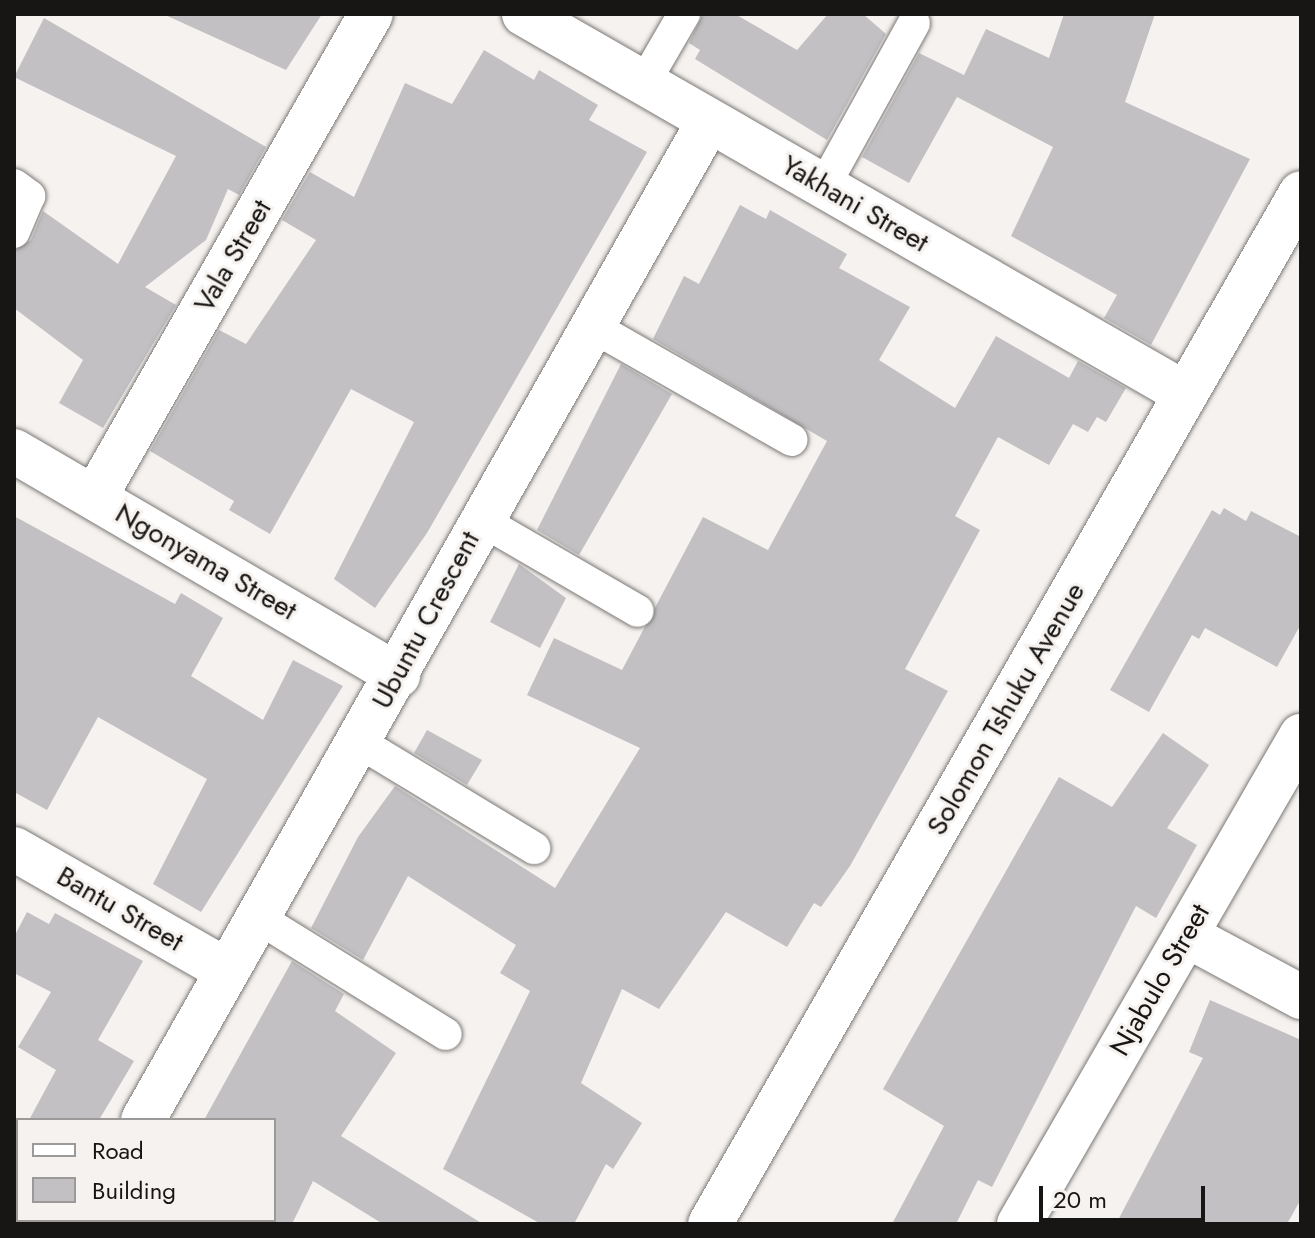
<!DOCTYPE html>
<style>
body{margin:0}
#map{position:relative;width:1315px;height:1238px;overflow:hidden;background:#f5f2ef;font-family:Jost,sans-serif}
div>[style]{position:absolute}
.building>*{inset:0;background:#c2c0c3}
.roads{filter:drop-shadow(0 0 2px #7b7876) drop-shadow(0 0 2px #7b7876)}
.service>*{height:32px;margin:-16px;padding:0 16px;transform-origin:16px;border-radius:16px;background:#fff}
.minor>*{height:44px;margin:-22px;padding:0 22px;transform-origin:22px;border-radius:22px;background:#fff}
.tertiary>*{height:44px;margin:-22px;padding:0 22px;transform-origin:22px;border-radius:22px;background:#fff}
span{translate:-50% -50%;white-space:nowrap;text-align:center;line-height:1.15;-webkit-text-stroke:6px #f5f2ef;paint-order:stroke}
.street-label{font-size:28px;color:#171615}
.frame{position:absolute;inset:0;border:16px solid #171615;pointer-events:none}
.legend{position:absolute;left:16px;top:1118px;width:260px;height:104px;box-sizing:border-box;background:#f5f2ef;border:2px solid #9c9a98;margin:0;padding:10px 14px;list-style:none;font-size:24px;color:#171615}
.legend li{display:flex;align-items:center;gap:16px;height:40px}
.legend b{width:40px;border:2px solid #9c9a98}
.scale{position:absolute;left:1039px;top:1186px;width:166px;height:36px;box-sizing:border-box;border:4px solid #171615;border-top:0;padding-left:10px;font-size:24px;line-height:28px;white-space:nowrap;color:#171615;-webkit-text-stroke:6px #f5f2ef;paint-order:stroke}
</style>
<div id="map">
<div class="building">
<i style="clip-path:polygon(163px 14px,322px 14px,286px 70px)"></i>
<i style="clip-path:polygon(703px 14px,735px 14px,797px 50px,828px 14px,863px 14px,886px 34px,827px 140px,695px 59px,700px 50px,689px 43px)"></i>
<i style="clip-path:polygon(1064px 14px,1155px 14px,1125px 102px,1250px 159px,1151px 345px,1104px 318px,1117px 295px,1011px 236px,1053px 147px,957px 97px,909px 183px,862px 157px,919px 53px,964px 75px,986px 29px,1049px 58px)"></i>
<i style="clip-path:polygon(44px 18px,266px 147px,239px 195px,228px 189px,206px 240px,145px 287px,176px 305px,103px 428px,59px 403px,83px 360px,14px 308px,14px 251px,31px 240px,43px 211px,118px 264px,176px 156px,14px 77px)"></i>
<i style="clip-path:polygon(484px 50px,534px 80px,539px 70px,598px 105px,589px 120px,647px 152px,427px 533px,375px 608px,334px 579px,414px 422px,351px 389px,270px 534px,229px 510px,234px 501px,150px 451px,219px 330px,246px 344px,316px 240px,282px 220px,310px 172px,354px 197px,405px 83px,452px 104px)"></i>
<i style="clip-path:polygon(740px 205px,766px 219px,770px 210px,847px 254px,839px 268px,910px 307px,879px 360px,955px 408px,996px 336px,1069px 378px,1078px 361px,1126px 388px,1106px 422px,1097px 417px,1088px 432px,1073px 424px,1049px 465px,998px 437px,955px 516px,980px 530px,905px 669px,948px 691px,850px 866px,821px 907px,814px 903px,787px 947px,726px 912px,659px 1009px,622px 989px,581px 1083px,642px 1123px,613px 1169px,606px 1164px,574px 1224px,541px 1224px,443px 1169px,530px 991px,500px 973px,516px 945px,408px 876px,363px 960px,311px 928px,358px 837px,395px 786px,555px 888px,640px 748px,527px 695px,554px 638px,622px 670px,703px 517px,768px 550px,827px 441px,653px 339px,684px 276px,699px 284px)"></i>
<i style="clip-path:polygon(621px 364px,672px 394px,579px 555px,537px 530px)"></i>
<i style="clip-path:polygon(1224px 508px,1246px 521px,1251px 511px,1301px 537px,1301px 624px,1277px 667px,1205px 628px,1199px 639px,1192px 635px,1149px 712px,1110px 690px,1212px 510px,1220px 515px)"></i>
<i style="clip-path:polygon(14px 516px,175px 604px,181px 593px,223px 618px,191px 676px,263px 720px,293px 660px,343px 686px,201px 912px,153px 884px,207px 779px,98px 717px,47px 810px,14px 792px)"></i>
<i style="clip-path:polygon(519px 564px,566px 598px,540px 648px,490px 622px)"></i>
<i style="clip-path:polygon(427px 730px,482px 760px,467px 785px,414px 753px)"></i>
<i style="clip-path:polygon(1163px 733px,1209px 765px,1167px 828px,1197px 845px,1156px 918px,1136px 906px,992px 1187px,978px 1180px,956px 1224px,892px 1224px,944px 1126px,883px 1089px,1059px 777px,1112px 807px)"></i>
<i style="clip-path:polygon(27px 912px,49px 924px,55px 913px,143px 961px,98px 1040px,134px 1061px,99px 1120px,29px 1120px,56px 1070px,18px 1047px,51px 992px,14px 973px,14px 937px)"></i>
<i style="clip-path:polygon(292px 961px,344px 994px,335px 1011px,396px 1053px,341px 1136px,483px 1224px,383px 1224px,313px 1181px,292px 1224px,274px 1224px,274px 1120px,204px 1120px)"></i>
<i style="clip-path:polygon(1210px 1000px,1301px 1040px,1301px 1199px,1287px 1224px,1116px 1224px,1203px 1058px,1189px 1052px)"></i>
</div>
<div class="roads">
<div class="service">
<i style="left:644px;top:83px;width:80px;rotate:-59.9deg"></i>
<i style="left:14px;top:185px;width:19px;rotate:36deg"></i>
<i style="left:29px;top:196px;width:39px;rotate:113deg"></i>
<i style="left:824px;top:186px;width:186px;rotate:-61.1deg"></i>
<i style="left:590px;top:325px;width:232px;rotate:29.7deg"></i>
<i style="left:481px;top:520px;width:181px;rotate:30.1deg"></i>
<i style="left:359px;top:742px;width:205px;rotate:31.2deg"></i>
<i style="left:257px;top:917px;width:222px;rotate:31.8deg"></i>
<i style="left:248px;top:1220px;width:7px;rotate:34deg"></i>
</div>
<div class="minor">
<i style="left:524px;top:14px;width:763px;rotate:29.86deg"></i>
<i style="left:14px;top:451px;width:445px;rotate:30.3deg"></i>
<i style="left:95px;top:497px;width:556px;rotate:-60.26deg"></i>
<i style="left:14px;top:849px;width:244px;rotate:29.7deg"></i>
<i style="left:1186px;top:935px;width:131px;rotate:28.3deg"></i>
<i style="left:143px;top:1120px;width:1148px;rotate:-60.47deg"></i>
<i style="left:77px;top:1224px;width:4px;rotate:-63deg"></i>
<i style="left:1019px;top:1224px;width:564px;rotate:-59.98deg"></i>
</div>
<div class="tertiary">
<i style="left:710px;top:1224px;width:1188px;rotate:-60.18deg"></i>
</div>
</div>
<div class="street-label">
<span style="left:855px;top:204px;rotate:30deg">Yakhani Street</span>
<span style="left:233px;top:256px;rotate:-60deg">Vala Street</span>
<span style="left:206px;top:562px;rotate:30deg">Ngonyama Street</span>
<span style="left:426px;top:620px;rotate:-62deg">Ubuntu Crescent</span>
<span style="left:1006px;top:709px;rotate:-60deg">Solomon Tshuku Avenue</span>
<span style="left:120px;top:909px;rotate:30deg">Bantu Street</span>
<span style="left:1160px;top:980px;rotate:-60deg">Njabulo Street</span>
</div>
<div class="frame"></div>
<ul class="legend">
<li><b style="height:10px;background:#fff"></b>Road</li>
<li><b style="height:22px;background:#c2c0c3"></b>Building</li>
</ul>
<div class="scale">20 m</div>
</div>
